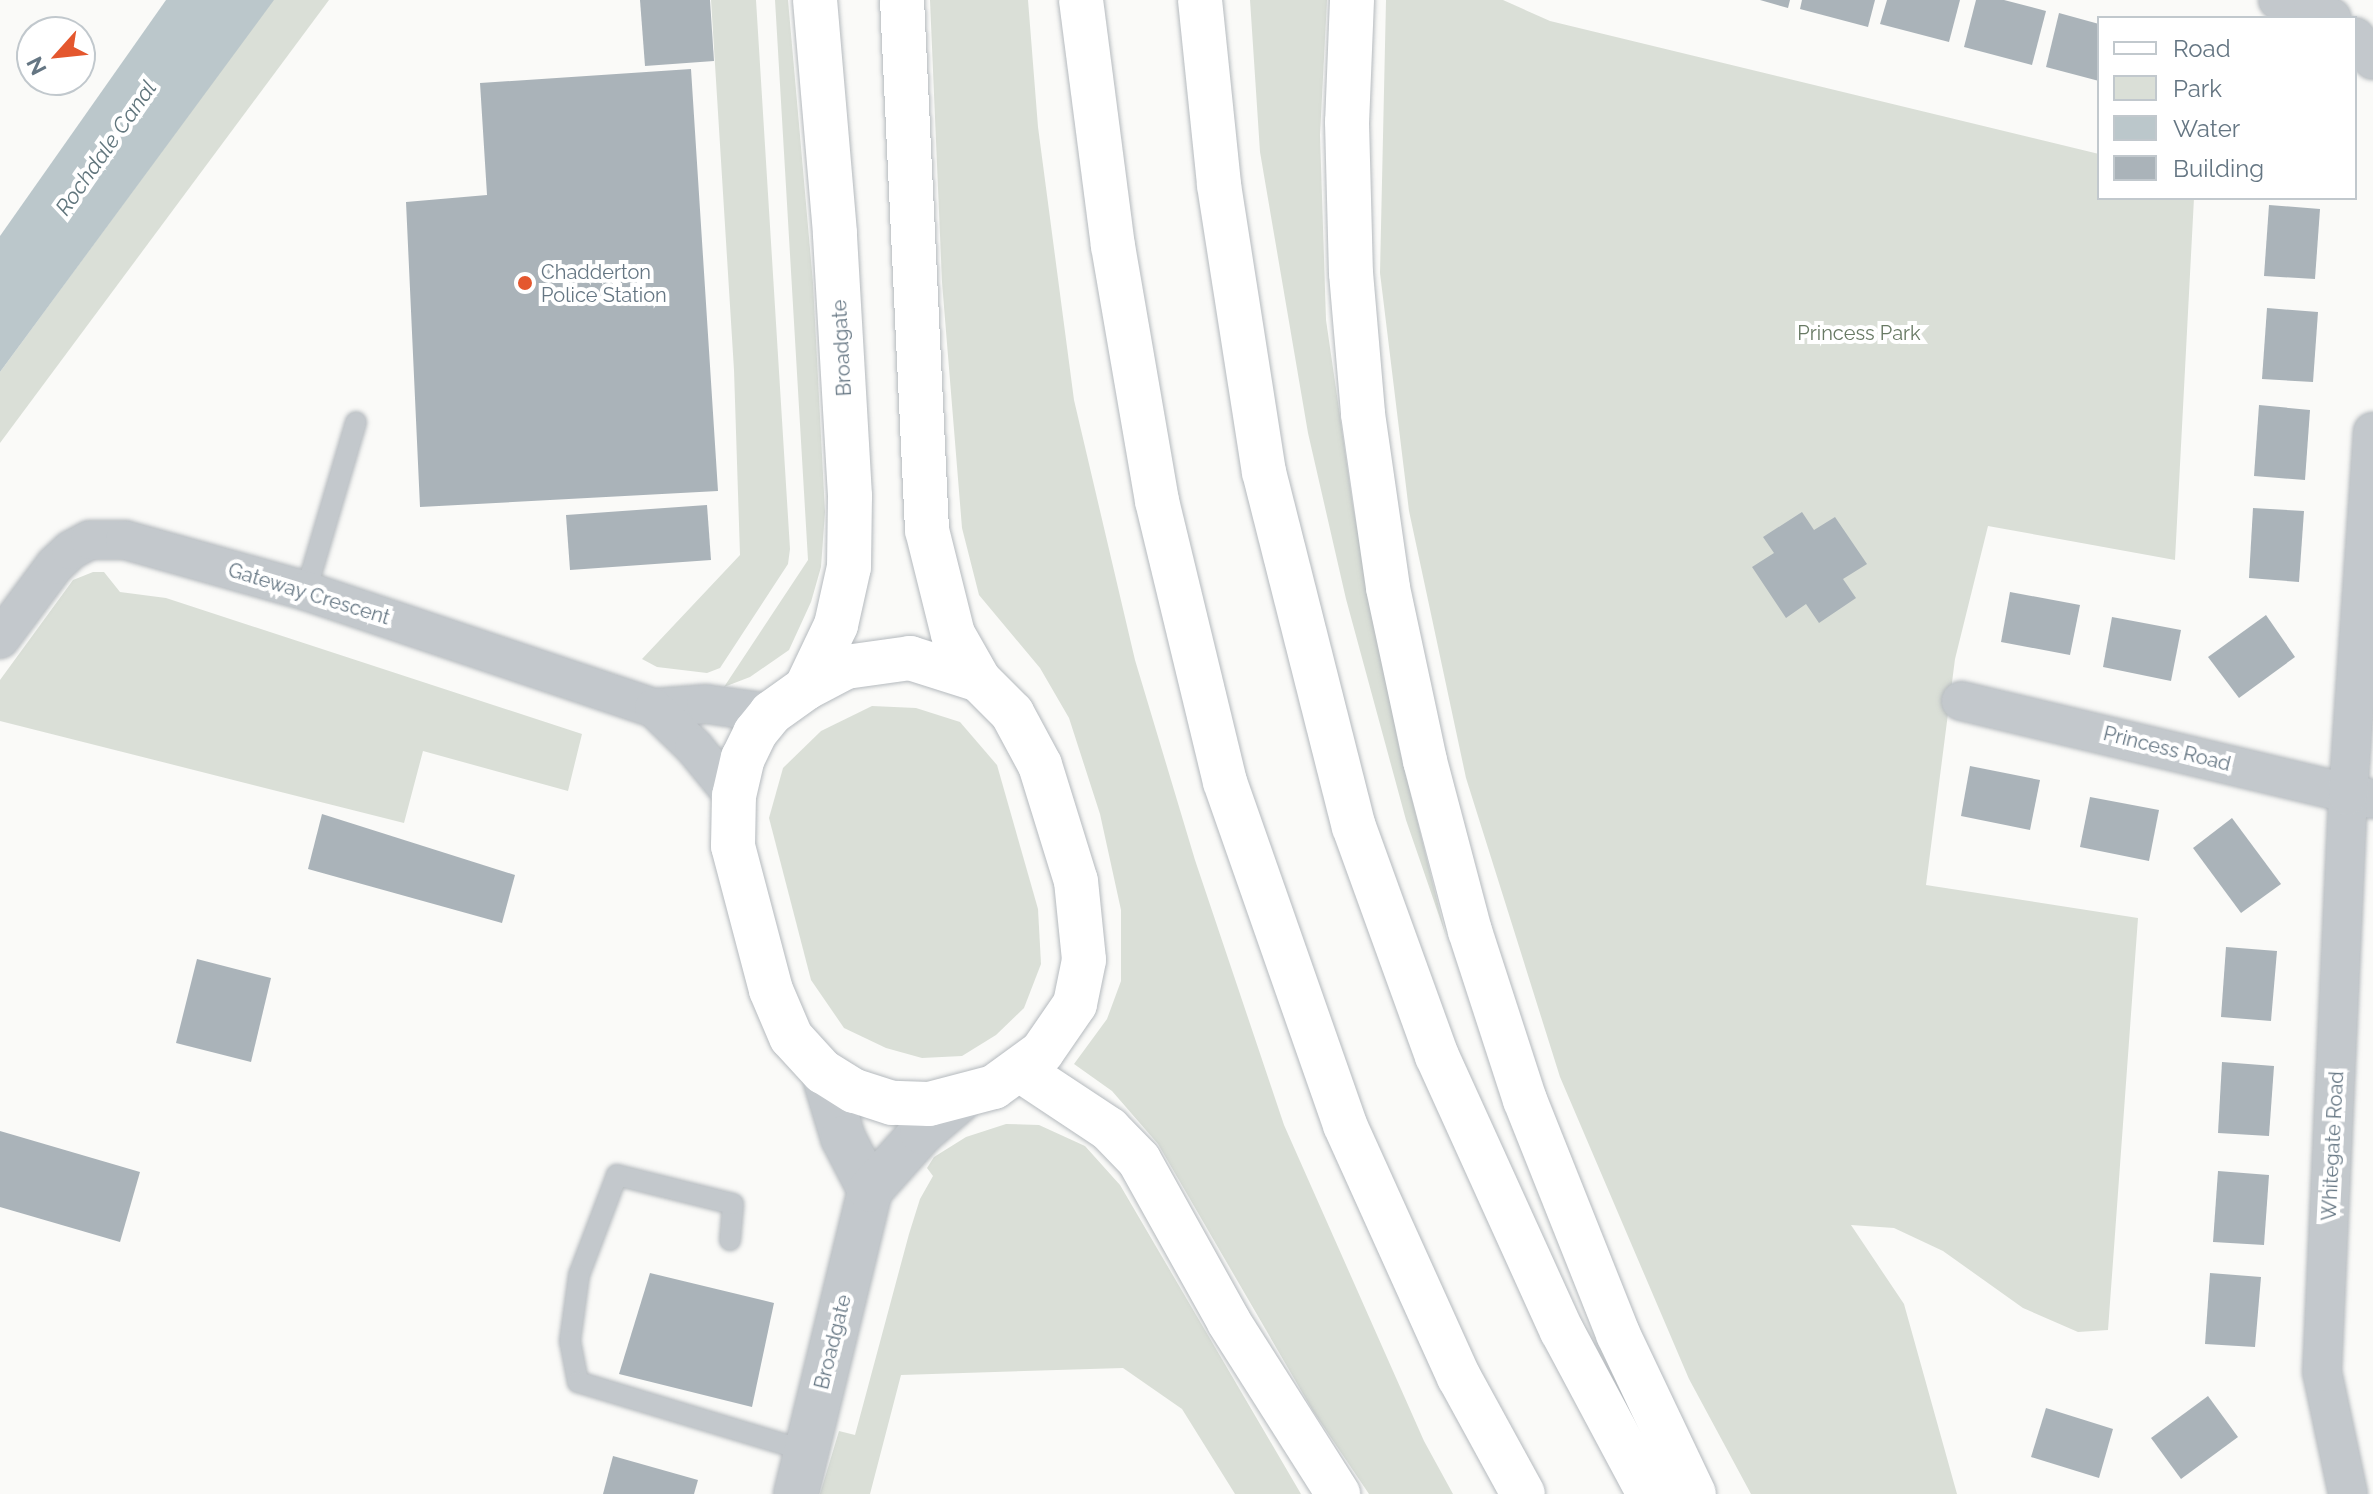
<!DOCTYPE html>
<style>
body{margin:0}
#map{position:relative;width:2373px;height:1494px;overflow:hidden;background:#fafaf8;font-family:Raleway,sans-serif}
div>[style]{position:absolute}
.green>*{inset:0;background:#dadfd7}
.water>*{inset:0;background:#bbc7cb}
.building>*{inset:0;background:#aab3b9}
.roads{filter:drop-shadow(0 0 2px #b5babe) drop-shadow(0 0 2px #b5babe)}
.service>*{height:20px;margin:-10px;padding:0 10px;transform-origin:10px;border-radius:10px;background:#c3c8cc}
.minor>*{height:38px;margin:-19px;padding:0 19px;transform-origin:19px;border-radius:19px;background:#c3c8cc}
.tertiary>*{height:44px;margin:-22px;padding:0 22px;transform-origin:22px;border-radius:22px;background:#c3c8cc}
.primary>*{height:44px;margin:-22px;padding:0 22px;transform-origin:22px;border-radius:22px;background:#fff}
.motorway>*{height:44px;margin:-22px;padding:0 22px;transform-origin:22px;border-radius:22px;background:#fff}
.dots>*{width:22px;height:22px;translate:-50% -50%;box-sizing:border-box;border:4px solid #fff;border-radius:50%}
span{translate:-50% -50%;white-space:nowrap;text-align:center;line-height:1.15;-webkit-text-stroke:8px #fff;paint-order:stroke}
.poi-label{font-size:20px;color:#657683}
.left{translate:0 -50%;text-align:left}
.park-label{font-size:20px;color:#687a64}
.street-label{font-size:20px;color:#657683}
.water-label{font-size:22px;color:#60757c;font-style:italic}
.legend{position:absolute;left:2097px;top:16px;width:260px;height:184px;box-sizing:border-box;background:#fff;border:2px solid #c1c8cd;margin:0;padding:10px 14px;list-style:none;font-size:24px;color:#657683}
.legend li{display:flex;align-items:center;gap:16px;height:40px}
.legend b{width:40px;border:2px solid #c1c8cd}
.north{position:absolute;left:16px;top:16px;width:80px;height:80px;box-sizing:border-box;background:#fff;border:2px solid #c1c8cd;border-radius:50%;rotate:243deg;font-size:22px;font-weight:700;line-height:32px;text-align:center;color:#657683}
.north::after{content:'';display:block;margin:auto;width:28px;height:36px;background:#e4572e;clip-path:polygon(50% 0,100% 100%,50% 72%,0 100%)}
</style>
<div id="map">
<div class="green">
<i style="clip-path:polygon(273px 0,329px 0,0 443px,0 372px)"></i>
<i style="clip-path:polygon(711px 0,756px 0,790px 549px,788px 564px,720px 668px,707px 673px,657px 667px,642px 659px,740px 555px,734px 370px)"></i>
<i style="clip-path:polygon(775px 0,788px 0,813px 283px,825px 512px,821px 567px,811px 602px,789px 650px,750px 677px,724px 687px,808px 560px)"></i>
<i style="clip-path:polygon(930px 0,1028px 0,1038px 127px,1074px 400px,1135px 660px,1195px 860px,1284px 1125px,1424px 1441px,1453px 1494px,1369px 1494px,1313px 1411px,1158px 1144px,1112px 1091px,1074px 1064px,1107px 1019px,1121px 981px,1121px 910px,1100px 814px,1069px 718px,1040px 668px,979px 595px,962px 528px,942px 282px)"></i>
<i style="clip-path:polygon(1250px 0,1327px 0,1320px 135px,1326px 320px,1353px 506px,1399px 747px,1446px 936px,1406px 820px,1346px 599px,1308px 433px,1260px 152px)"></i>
<i style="clip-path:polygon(1386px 0,1503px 0,1550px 21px,2099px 154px,2099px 198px,2194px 198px,2175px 560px,1988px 526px,1955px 659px,1926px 885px,2138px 918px,2108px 1330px,2078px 1332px,2023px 1308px,1943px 1251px,1894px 1228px,1851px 1225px,1904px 1304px,1957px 1494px,1751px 1494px,1689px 1379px,1560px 1077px,1466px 778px,1409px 511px,1380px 273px)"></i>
<i style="clip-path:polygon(93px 572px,104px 572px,120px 592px,166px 598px,582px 734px,568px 791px,423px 751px,404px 823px,0 721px,0 680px,73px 580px)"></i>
<i style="clip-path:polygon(872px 706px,916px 708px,960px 722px,997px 765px,1038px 909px,1041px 964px,1024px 1008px,996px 1035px,962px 1056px,922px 1058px,886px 1048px,844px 1028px,811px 980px,769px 818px,783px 768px,821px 731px)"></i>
<i style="clip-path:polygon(1006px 1124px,1039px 1125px,1085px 1146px,1120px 1185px,1301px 1494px,1235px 1494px,1182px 1409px,1123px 1368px,901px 1375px,870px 1494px,820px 1494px,839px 1431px,855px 1435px,909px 1234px,920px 1199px,933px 1176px,927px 1168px,934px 1157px,966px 1137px)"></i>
</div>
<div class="water">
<i style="clip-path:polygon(166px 0,274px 0,0 372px,0 236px)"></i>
</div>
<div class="building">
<i style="clip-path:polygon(640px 0,710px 0,714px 61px,645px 66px)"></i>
<i style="clip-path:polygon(1760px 0,1790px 0,1788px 8px)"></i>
<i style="clip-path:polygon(1802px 0,1875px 0,1868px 27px,1800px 9px)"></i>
<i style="clip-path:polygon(1887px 0,1960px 0,1949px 42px,1880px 24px)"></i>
<i style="clip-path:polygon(1976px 0,2004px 0,2046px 11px,2032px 65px,1964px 47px)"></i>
<i style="clip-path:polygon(2059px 13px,2099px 24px,2099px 81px,2046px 67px)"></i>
<i style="clip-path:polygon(691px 69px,718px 491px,420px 507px,406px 202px,487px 195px,480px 83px)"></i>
<i style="clip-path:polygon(2269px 205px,2320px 209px,2315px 279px,2264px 276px)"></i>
<i style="clip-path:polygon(2267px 308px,2318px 312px,2313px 382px,2262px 379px)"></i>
<i style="clip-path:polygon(2259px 405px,2310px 410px,2305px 480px,2254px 476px)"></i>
<i style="clip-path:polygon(707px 505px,711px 560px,570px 570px,566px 515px)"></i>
<i style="clip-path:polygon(2253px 508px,2304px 511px,2299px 582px,2249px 578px)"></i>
<i style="clip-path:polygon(1802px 512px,1814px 530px,1835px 517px,1867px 564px,1843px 579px,1856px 598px,1819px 623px,1806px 604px,1786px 618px,1752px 567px,1774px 553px,1763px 537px)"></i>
<i style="clip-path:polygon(2010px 592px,2080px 605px,2070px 655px,2001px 642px)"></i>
<i style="clip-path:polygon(2266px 615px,2295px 657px,2239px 698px,2208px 657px)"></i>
<i style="clip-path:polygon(2112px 617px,2181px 630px,2171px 681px,2103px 667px)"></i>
<i style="clip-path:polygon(1970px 766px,2040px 780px,2030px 830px,1961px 816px)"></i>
<i style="clip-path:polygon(2090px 797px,2159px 810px,2149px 861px,2080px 847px)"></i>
<i style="clip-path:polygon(322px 814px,515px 875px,502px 923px,308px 869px)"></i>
<i style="clip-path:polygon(2232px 818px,2281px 884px,2241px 913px,2193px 848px)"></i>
<i style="clip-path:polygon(2226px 947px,2277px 951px,2271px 1021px,2221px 1017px)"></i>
<i style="clip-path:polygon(197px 959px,271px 978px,251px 1062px,176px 1043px)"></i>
<i style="clip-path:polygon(2222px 1062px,2274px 1066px,2269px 1136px,2218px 1133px)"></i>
<i style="clip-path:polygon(0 1131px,140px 1172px,120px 1242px,0 1207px)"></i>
<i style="clip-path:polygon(2218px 1171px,2269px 1175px,2264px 1245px,2213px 1242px)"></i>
<i style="clip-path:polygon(650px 1273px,774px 1303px,752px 1407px,619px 1374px)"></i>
<i style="clip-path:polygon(2210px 1273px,2261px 1277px,2255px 1347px,2205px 1344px)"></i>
<i style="clip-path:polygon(2208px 1396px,2238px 1437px,2181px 1479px,2151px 1438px)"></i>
<i style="clip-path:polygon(2046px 1408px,2113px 1429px,2099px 1478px,2031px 1457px)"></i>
<i style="clip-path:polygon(613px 1456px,698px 1480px,694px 1494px,603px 1494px)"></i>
</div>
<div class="roads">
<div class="service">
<i style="left:306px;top:591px;width:176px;rotate:-73.5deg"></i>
<i style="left:730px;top:1240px;width:36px;rotate:-85deg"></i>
<i style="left:733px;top:1204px;width:120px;rotate:-166deg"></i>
<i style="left:617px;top:1175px;width:107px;rotate:110.8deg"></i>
<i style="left:579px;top:1275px;width:67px;rotate:97.8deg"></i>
<i style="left:570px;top:1341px;width:42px;rotate:79deg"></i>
<i style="left:578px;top:1382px;width:239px;rotate:16.8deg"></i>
</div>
<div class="minor">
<i style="left:2278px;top:0;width:36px;rotate:13deg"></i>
<i style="left:2313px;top:8px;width:21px;rotate:28deg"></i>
<i style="left:2355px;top:37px;width:29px;rotate:52deg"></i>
<i style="left:0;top:639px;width:92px;rotate:-53.4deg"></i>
<i style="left:55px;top:565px;width:22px;rotate:-43deg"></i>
<i style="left:71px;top:550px;width:21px;rotate:-28deg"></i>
<i style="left:90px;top:540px;width:35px"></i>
<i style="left:125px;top:540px;width:188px;rotate:15.7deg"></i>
<i style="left:306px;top:591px;width:367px;rotate:18.6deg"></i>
<i style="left:654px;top:708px;width:52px;rotate:-4.4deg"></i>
<i style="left:706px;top:704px;width:66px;rotate:7.9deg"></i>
<i style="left:1961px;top:701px;width:423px;rotate:13.4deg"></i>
<i style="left:654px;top:708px;width:56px;rotate:44.3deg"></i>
<i style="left:694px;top:747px;width:63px;rotate:50.8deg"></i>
<i style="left:2348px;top:1494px;width:125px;rotate:-102deg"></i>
<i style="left:2322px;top:1372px;width:577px;rotate:-87.42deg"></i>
<i style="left:2348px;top:796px;width:365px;rotate:-86.1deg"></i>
</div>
<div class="tertiary">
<i style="left:823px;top:1072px;width:69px;rotate:73.1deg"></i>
<i style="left:843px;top:1138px;width:59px;rotate:62.6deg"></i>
<i style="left:796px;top:1494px;width:313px;rotate:-76.3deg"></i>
<i style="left:870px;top:1190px;width:78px;rotate:-48.1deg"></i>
<i style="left:922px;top:1132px;width:54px;rotate:-40.5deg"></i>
</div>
<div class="primary">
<i style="left:902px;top:0;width:531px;rotate:87.3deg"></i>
<i style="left:927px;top:530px;width:107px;rotate:76deg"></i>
<i style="left:953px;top:634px;width:53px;rotate:60.5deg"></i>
<i style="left:910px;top:658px;width:72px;rotate:17.7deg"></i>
<i style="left:979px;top:680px;width:47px;rotate:45deg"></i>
<i style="left:1012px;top:713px;width:59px;rotate:61.7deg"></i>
<i style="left:1040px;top:765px;width:121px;rotate:72.8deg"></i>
<i style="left:1076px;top:881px;width:79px;rotate:84.2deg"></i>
<i style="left:1084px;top:960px;width:45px;rotate:101.6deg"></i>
<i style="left:1075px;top:1004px;width:58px;rotate:124.5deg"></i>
<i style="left:1042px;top:1052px;width:59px;rotate:143.9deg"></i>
<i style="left:994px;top:1087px;width:67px;rotate:165.3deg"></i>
<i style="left:929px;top:1104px;width:37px;rotate:-178deg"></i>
<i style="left:892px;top:1103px;width:40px;rotate:-162deg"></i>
<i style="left:854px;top:1091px;width:36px;rotate:-148deg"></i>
<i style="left:823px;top:1072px;width:47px;rotate:-132.4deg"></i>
<i style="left:791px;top:1037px;width:51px;rotate:-113.1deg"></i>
<i style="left:771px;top:990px;width:149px;rotate:-104.8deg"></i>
<i style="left:733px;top:846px;width:50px;rotate:-88.9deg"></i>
<i style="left:734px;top:796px;width:39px;rotate:-77deg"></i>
<i style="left:743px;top:758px;width:28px;rotate:-64deg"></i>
<i style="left:755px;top:733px;width:26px;rotate:-51deg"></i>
<i style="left:771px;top:713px;width:43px;rotate:-35.5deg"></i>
<i style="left:806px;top:688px;width:45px;rotate:-27.7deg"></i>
<i style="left:846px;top:667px;width:65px;rotate:-8deg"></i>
<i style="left:806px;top:688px;width:70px;rotate:-64.5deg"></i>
<i style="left:836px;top:625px;width:59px;rotate:-77.4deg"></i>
<i style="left:849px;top:567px;width:71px;rotate:-89.2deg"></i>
<i style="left:850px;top:496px;width:263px;rotate:-93.3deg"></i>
<i style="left:835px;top:233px;width:234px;rotate:-94.9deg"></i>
</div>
<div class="motorway">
<i style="left:1081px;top:0;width:248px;rotate:82.6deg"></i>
<i style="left:1113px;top:246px;width:259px;rotate:80.2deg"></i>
<i style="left:1157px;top:501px;width:289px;rotate:76.4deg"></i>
<i style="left:1225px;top:782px;width:363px;rotate:70.7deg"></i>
<i style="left:1345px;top:1125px;width:277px;rotate:65.7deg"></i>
<i style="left:1459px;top:1377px;width:133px;rotate:61.3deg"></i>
<i style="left:1200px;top:0;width:186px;rotate:84.1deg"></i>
<i style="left:1219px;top:185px;width:291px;rotate:81.1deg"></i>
<i style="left:1264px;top:472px;width:366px;rotate:75.8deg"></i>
<i style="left:1354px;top:827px;width:244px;rotate:70.1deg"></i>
<i style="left:1437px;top:1056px;width:302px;rotate:65.6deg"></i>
<i style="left:1562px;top:1331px;width:185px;rotate:61.9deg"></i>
<i style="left:1352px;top:0;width:122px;rotate:92.3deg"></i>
<i style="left:1347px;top:122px;width:151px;rotate:88.5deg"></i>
<i style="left:1351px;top:273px;width:142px;rotate:85.1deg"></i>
<i style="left:1363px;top:414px;width:176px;rotate:81.8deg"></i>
<i style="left:1388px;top:588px;width:177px;rotate:77.9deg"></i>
<i style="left:1425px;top:761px;width:176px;rotate:75.2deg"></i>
<i style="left:1470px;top:931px;width:178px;rotate:72deg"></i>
<i style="left:1525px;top:1100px;width:252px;rotate:68.3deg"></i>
<i style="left:1618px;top:1334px;width:177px;rotate:64.6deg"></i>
<i style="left:1020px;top:1070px;width:107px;rotate:33.5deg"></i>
<i style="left:1109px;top:1129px;width:43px;rotate:45.9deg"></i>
<i style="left:1139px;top:1160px;width:185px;rotate:60.9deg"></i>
<i style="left:1229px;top:1322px;width:204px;rotate:57.6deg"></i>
</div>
</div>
<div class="dots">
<i style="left:525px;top:283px;background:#e4572e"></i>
</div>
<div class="poi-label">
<span class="left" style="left:541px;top:284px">Chadderton<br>Police Station</span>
</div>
<div class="park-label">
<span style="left:1859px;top:333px">Princess Park</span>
</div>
<div class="street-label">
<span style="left:842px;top:348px;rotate:-93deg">Broadgate</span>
<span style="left:309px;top:594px;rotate:17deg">Gateway Crescent</span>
<span style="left:2167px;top:749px;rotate:14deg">Princess Road</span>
<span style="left:2333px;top:1146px;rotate:-87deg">Whitegate Road</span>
<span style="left:833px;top:1342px;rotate:-76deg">Broadgate</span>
</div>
<div class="water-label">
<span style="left:106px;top:148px;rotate:-55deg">Rochdale Canal</span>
</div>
<ul class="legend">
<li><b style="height:10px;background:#fff"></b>Road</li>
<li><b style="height:22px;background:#dadfd7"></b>Park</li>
<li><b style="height:22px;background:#bbc7cb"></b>Water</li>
<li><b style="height:22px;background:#aab3b9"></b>Building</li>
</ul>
<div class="north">N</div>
</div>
